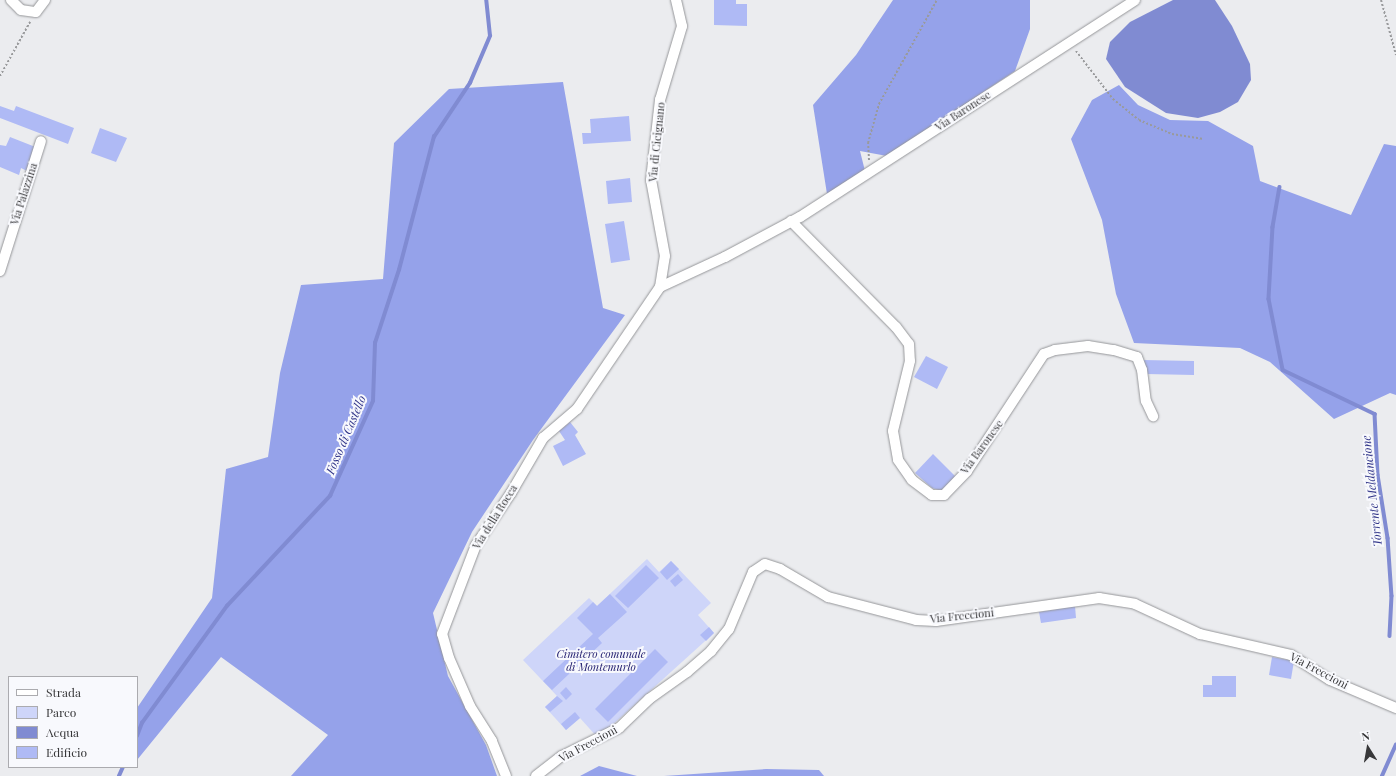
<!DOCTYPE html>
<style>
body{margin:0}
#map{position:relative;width:1396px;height:776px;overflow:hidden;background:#ebecef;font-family:"Playfair Display",serif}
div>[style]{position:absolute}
.green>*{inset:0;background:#ced5f9}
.forest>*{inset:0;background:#95a2ea}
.water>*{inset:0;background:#808bd2}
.stream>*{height:3.5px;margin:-1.75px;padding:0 1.75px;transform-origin:1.75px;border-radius:1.75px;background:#808bd2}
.building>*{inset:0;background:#afbaf5}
.path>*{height:2px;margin-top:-1px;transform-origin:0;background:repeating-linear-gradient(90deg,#999a9c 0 2px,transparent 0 4px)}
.roads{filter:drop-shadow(0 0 1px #959699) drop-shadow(0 0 1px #959699)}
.street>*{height:10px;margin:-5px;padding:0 5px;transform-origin:5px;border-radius:5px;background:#fff}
span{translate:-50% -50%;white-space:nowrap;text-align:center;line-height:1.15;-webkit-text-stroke:4px #f8f9fd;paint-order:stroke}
.street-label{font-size:11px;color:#373739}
.park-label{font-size:11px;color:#201c6e;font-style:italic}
.water-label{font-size:12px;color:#33378a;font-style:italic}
.legend{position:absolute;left:8px;top:676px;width:130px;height:92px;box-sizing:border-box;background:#f8f9fd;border:1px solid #ababaf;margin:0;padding:5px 7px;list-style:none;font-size:12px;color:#373739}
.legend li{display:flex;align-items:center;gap:8px;height:20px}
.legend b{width:20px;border:1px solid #ababaf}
.north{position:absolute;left:1348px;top:728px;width:40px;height:40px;-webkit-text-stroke:3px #f8f9fd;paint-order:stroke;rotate:349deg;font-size:11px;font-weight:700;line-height:16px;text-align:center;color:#373739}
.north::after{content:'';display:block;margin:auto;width:14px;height:18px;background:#373739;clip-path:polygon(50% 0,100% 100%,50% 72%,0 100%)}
</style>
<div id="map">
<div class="green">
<i style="clip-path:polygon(647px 559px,659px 572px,671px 561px,711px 603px,698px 615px,714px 633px,598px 738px,580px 718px,566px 730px,545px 707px,557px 696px,523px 660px,589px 598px,597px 606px)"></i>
</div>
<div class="forest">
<i style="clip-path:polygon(893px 0,1030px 0,1030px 29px,1015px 71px,887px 156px,860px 151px,865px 171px,827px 194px,813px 105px,856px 55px)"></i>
<i style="clip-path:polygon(563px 82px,603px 308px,625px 315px,533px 440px,472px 532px,433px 613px,448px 676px,486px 745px,497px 776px,291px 776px,328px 735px,221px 657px,137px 760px,137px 708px,212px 598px,226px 469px,268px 457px,280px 373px,301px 285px,383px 279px,394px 143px,449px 89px)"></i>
<i style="clip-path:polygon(1119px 85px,1138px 105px,1170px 120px,1208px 121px,1253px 146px,1260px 181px,1351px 215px,1384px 144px,1396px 146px,1396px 395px,1390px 393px,1334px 419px,1270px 362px,1240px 348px,1134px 343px,1116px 294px,1102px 220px,1071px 139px,1092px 100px)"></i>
<i style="clip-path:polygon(599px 766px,637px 776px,580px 776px)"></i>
<i style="clip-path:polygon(766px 769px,819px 770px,824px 776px,664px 776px)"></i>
</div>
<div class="water">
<i style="clip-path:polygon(1173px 0,1215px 0,1232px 26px,1250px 64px,1251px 80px,1238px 102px,1220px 112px,1198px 118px,1166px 113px,1125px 87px,1106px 59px,1110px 42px,1130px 22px)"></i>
</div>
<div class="stream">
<i style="left:1280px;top:187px;width:41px;rotate:99.9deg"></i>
<i style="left:1273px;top:227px;width:72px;rotate:93.2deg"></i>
<i style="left:1269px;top:299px;width:72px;rotate:78.8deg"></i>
<i style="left:1283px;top:370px;width:102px;rotate:25.6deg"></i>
<i style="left:1375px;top:414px;width:61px;rotate:87.2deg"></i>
<i style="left:1378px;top:475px;width:64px;rotate:81deg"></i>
<i style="left:1388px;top:538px;width:58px;rotate:86.1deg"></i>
<i style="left:1392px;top:596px;width:40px;rotate:92.9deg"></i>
<i style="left:137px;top:736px;width:14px;rotate:-69deg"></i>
<i style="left:142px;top:723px;width:145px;rotate:-54deg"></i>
<i style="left:227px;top:606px;width:151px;rotate:-46.9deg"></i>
<i style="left:330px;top:496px;width:104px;rotate:-65.6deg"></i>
<i style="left:373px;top:401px;width:58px;rotate:-88deg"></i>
<i style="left:375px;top:343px;width:77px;rotate:-71.8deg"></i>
<i style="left:399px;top:270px;width:138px;rotate:-75.3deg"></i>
<i style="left:434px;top:137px;width:65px;rotate:-56.3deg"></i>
<i style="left:470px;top:83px;width:51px;rotate:-66.9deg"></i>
<i style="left:490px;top:36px;width:36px;rotate:-96deg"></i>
<i style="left:119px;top:776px;width:10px;rotate:-66deg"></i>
<i style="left:1382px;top:776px;width:34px;rotate:-66deg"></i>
</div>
<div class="building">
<i style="clip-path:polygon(714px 0,736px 0,736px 4px,747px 4px,747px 26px,714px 25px)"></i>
<i style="clip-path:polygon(0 106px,14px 111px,16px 106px,74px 128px,68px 144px,0 118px)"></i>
<i style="clip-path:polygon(629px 116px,631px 141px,583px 144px,582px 133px,591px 133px,590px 119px)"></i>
<i style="clip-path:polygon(100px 128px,127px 138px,116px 162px,91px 153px)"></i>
<i style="clip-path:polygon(10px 137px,38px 148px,29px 172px,21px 168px,19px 175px,0 167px,0 145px,6px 146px)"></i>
<i style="clip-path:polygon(630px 178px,632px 202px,608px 204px,606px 181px)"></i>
<i style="clip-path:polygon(624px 221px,630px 260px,611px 263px,605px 224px)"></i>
<i style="clip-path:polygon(926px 356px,948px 367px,937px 389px,914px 377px)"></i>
<i style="clip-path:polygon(1143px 360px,1194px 361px,1194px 375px,1146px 374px)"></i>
<i style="clip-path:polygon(570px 422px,578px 432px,575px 435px,586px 454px,563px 466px,553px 446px,565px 440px,559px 431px)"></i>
<i style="clip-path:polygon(933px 454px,956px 477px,942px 491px,932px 488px,915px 473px)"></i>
<i style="clip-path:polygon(671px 561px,679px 569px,667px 580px,660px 572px)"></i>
<i style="clip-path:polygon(646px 565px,659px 578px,628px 608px,615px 596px)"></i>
<i style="clip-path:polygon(678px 574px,683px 580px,675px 587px,670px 581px)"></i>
<i style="clip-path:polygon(610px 594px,627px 612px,598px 638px,602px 643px,552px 690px,543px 681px,593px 634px,577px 618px,593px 602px,597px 606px)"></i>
<i style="clip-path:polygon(1075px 606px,1076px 618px,1041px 623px,1039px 612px)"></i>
<i style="clip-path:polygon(709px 627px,714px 633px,706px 641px,700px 635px)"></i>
<i style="clip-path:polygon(655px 649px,668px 662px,608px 722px,595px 709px)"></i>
<i style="clip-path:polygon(1272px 657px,1294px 661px,1291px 679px,1269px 675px)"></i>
<i style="clip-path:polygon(1212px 676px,1236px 676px,1236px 697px,1203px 697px,1203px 685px,1212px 685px)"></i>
<i style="clip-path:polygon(566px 687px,572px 694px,566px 700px,560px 693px)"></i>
<i style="clip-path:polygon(557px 696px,563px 701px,550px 712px,545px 707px)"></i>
<i style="clip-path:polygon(575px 712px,580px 718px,566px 730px,561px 724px)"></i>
</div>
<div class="path">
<i style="left:1381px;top:0;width:57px;rotate:74.7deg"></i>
<i style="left:1076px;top:51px;width:61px;rotate:52.4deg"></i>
<i style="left:1113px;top:99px;width:33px;rotate:39deg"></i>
<i style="left:1139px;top:120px;width:36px;rotate:23deg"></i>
<i style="left:1172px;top:134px;width:32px;rotate:9deg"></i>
<i style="left:0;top:76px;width:62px;rotate:-60.9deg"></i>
<i style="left:869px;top:160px;width:17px;rotate:-93deg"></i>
<i style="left:868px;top:143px;width:41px;rotate:-74.2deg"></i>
<i style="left:879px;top:104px;width:119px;rotate:-60.9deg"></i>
</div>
<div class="roads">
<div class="street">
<i style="left:11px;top:0;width:14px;rotate:45deg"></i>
<i style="left:21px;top:10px;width:15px;rotate:8deg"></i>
<i style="left:36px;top:12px;width:15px;rotate:-53deg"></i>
<i style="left:791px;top:221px;width:149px;rotate:45.3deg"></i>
<i style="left:896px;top:327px;width:21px;rotate:53deg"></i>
<i style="left:909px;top:344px;width:17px;rotate:87deg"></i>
<i style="left:910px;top:361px;width:72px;rotate:103.7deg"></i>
<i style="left:893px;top:431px;width:29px;rotate:80deg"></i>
<i style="left:898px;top:460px;width:24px;rotate:55deg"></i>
<i style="left:912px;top:480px;width:25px;rotate:37deg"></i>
<i style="left:932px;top:495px;width:12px"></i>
<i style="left:944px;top:495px;width:33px;rotate:-46deg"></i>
<i style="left:967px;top:471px;width:140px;rotate:-56.7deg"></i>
<i style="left:1044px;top:354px;width:12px;rotate:-20deg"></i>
<i style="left:1055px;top:350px;width:33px;rotate:-7deg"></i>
<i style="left:1088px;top:346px;width:26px;rotate:9deg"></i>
<i style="left:1114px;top:350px;width:24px;rotate:17deg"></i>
<i style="left:1137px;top:357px;width:14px;rotate:69deg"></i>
<i style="left:1142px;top:370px;width:31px;rotate:83deg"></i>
<i style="left:1146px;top:401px;width:17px;rotate:65deg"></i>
<i style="left:0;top:271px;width:136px;rotate:-72.5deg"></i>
<i style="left:660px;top:287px;width:72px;rotate:-24.8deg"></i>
<i style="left:725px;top:257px;width:85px;rotate:-28.1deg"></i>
<i style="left:800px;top:217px;width:399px;rotate:-32.9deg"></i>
<i style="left:506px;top:776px;width:38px;rotate:-112deg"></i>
<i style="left:492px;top:741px;width:41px;rotate:-122.2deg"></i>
<i style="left:470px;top:706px;width:52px;rotate:-113.6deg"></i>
<i style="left:449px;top:658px;width:25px;rotate:-106deg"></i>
<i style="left:442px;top:634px;width:95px;rotate:-69.1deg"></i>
<i style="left:476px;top:545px;width:63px;rotate:-56.1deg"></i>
<i style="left:511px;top:493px;width:64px;rotate:-59.8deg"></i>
<i style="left:543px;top:438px;width:45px;rotate:-40.5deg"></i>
<i style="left:577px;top:409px;width:148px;rotate:-55.8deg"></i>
<i style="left:660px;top:287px;width:31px;rotate:-81deg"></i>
<i style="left:665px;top:256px;width:77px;rotate:-100.4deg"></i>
<i style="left:651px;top:180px;width:81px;rotate:-83.6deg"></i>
<i style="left:660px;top:100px;width:77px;rotate:-73.4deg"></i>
<i style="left:682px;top:26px;width:27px;rotate:-103deg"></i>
<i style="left:536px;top:776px;width:33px;rotate:-38deg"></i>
<i style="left:562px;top:756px;width:64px;rotate:-26.2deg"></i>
<i style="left:619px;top:728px;width:42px;rotate:-44deg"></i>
<i style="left:649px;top:699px;width:47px;rotate:-35.4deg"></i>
<i style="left:687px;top:672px;width:32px;rotate:-41deg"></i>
<i style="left:711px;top:651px;width:28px;rotate:-51deg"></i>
<i style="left:729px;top:629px;width:62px;rotate:-67.2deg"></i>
<i style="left:753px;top:572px;width:14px;rotate:-34deg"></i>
<i style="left:765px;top:564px;width:16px;rotate:18deg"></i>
<i style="left:780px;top:569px;width:56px;rotate:30.3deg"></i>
<i style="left:828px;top:597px;width:91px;rotate:14.6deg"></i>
<i style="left:916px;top:620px;width:20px;rotate:3deg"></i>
<i style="left:936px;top:621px;width:165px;rotate:-8deg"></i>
<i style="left:1099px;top:598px;width:36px;rotate:9deg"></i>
<i style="left:1135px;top:604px;width:72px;rotate:24.8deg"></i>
<i style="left:1200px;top:634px;width:93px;rotate:13deg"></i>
<i style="left:1291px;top:655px;width:46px;rotate:32.7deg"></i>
<i style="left:1330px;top:680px;width:72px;rotate:23deg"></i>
</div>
</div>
<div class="street-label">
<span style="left:963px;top:111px;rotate:-33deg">Via Baronese</span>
<span style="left:657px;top:142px;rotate:-84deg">Via di Cicignano</span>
<span style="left:24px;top:194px;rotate:-72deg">Via Palazzina</span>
<span style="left:982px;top:447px;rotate:-54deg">Via Baronese</span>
<span style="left:495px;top:517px;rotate:-58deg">Via della Rocca</span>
<span style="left:962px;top:616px;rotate:-6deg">Via Freccioni</span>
<span style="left:1319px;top:671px;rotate:28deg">Via Freccioni</span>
<span style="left:588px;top:744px;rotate:-28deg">Via Freccioni</span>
</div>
<div class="park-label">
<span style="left:601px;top:661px">Cimitero comunale<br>di Montemurlo</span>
</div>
<div class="water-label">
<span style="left:346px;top:435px;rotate:-67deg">Fosso di Castello</span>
<span style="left:1372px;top:491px;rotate:-96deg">Torrente Meldancione</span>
</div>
<ul class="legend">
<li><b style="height:5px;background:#fff"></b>Strada</li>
<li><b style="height:11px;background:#ced5f9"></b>Parco</li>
<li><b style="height:11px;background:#808bd2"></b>Acqua</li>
<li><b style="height:11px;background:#afbaf5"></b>Edificio</li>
</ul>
<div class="north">N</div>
</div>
